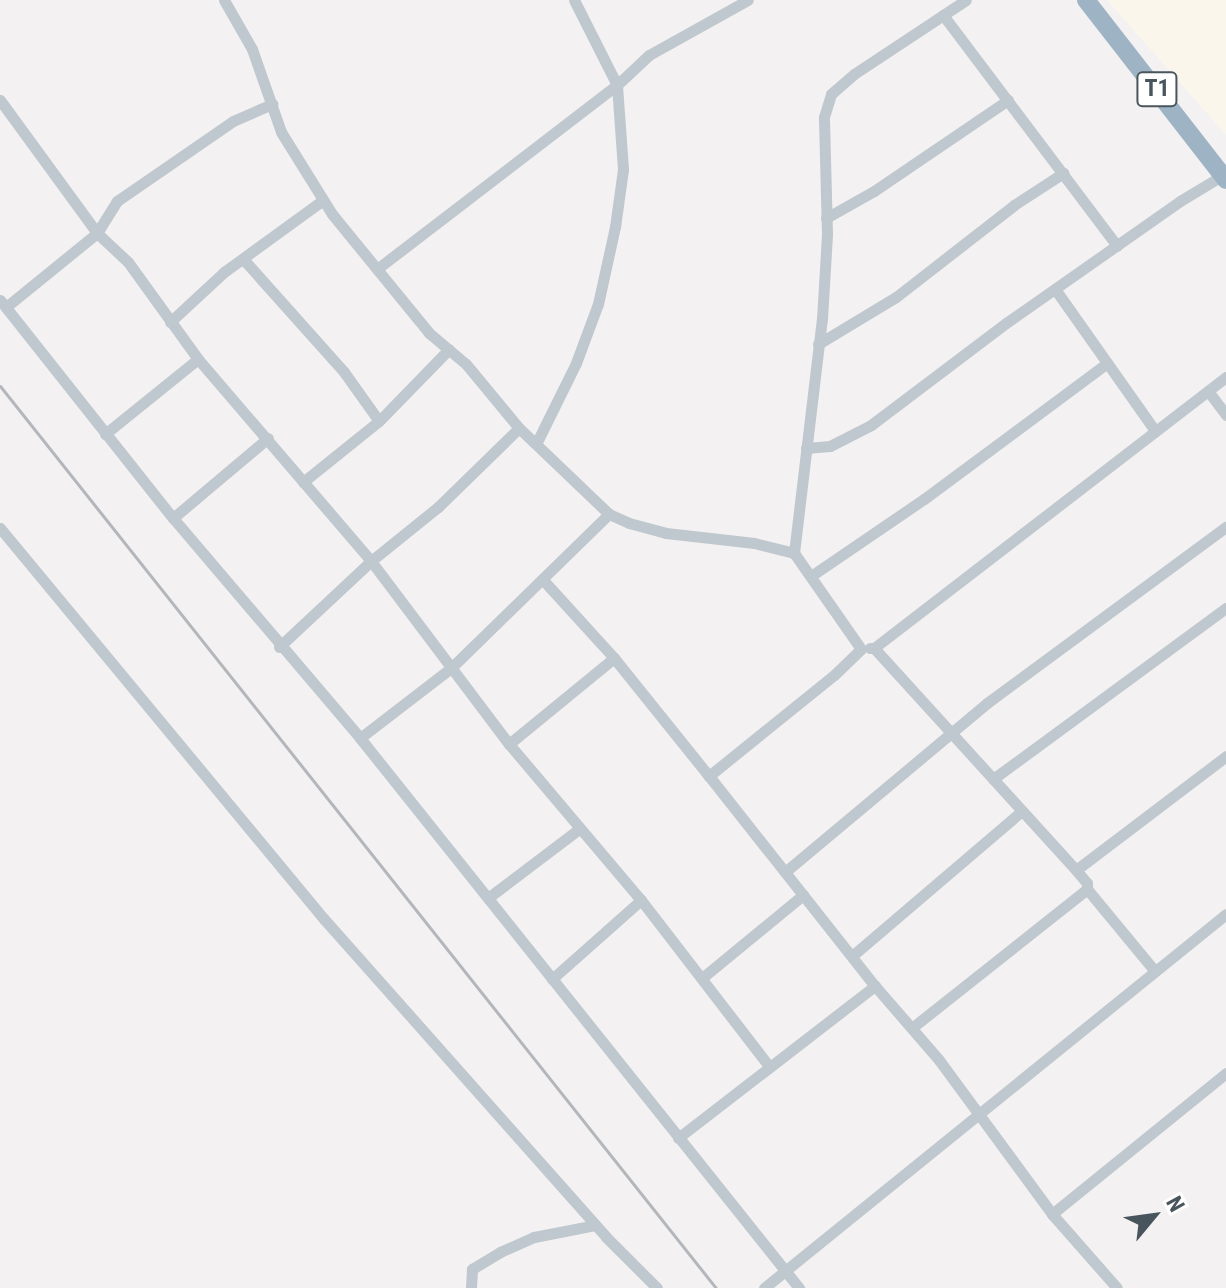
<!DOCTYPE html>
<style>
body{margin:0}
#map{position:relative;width:1226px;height:1288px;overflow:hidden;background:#f3f1f1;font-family:"Roboto Condensed",sans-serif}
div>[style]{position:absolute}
.commercial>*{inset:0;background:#fbf6ec}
.minor>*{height:11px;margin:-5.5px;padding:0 5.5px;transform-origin:5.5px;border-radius:5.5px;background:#bfc8ce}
.trunk>*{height:18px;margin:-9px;padding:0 9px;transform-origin:9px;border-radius:9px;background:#9eb4c4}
.rail>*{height:3px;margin:-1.5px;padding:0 1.5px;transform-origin:1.5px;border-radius:1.5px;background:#b3b6ba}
span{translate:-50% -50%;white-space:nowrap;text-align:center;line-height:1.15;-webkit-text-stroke:6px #fff;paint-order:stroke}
.shield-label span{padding:2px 6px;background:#fff;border:2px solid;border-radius:6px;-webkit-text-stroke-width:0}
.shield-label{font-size:24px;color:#49555d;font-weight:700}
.north{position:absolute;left:1114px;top:1176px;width:80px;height:80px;-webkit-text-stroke:6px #fff;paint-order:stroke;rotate:61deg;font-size:22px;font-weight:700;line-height:32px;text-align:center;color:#49555d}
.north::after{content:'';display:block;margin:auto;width:28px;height:36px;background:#49555d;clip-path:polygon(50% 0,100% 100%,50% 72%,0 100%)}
</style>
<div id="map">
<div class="commercial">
<i style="clip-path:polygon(1107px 0,1226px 0,1226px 135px)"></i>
</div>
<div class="minor">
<i style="left:224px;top:0;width:56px;rotate:60.3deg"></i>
<i style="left:252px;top:49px;width:88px;rotate:70.7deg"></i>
<i style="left:281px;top:132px;width:97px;rotate:58.1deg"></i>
<i style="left:332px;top:214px;width:154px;rotate:50.8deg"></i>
<i style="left:429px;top:333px;width:48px;rotate:40deg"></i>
<i style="left:466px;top:364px;width:83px;rotate:50.4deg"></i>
<i style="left:519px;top:428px;width:124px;rotate:43.7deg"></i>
<i style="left:609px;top:514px;width:22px;rotate:24deg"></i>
<i style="left:629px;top:523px;width:38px;rotate:15deg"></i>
<i style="left:666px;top:533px;width:89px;rotate:6.5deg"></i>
<i style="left:754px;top:543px;width:41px;rotate:14deg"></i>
<i style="left:794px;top:553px;width:117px;rotate:55.1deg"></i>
<i style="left:861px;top:649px;width:37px;rotate:136deg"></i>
<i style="left:834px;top:675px;width:161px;rotate:141.1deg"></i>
<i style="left:943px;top:15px;width:289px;rotate:53deg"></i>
<i style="left:0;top:100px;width:165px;rotate:53.9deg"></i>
<i style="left:97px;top:233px;width:42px;rotate:43.1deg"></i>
<i style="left:128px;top:262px;width:120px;rotate:54.2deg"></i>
<i style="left:198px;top:359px;width:266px;rotate:49.4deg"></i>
<i style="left:371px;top:561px;width:229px;rotate:53deg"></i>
<i style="left:509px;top:744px;width:204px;rotate:49.8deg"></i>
<i style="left:641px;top:900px;width:210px;rotate:52.4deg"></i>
<i style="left:826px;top:218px;width:55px;rotate:-29.4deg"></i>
<i style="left:874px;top:191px;width:162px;rotate:-34.2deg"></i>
<i style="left:244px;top:260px;width:150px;rotate:48.2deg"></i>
<i style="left:344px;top:372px;width:60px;rotate:54.5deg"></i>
<i style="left:377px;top:269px;width:302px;rotate:-37.5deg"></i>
<i style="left:617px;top:85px;width:44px;rotate:-43.2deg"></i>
<i style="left:649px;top:55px;width:113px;rotate:-29.1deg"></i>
<i style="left:1055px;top:289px;width:174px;rotate:54.8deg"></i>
<i style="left:0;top:300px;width:278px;rotate:51.6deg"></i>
<i style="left:173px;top:518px;width:289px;rotate:49.6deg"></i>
<i style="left:360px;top:738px;width:704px;rotate:51.4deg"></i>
<i style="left:6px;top:307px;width:117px;rotate:-39.1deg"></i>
<i style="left:97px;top:233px;width:38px;rotate:-58deg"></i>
<i style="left:117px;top:201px;width:141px;rotate:-34.6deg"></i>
<i style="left:233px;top:121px;width:43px;rotate:-23.6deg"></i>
<i style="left:170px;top:322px;width:74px;rotate:-42.8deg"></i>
<i style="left:224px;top:272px;width:122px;rotate:-36deg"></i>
<i style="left:818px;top:344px;width:91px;rotate:-31.1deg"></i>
<i style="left:896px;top:297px;width:150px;rotate:-37.9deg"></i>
<i style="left:1014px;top:205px;width:59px;rotate:-33.1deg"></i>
<i style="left:1208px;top:391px;width:30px;rotate:53deg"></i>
<i style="left:105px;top:434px;width:119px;rotate:-38.9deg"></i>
<i style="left:537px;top:442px;width:88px;rotate:-63.7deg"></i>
<i style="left:576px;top:363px;width:63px;rotate:-69.6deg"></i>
<i style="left:598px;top:304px;width:79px;rotate:-77.6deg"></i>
<i style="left:615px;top:227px;width:59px;rotate:-82.1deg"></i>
<i style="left:623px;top:169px;width:84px;rotate:-94.1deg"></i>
<i style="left:617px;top:85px;width:95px;rotate:-116.8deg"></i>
<i style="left:806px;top:448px;width:24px;rotate:-5deg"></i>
<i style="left:830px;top:446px;width:46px;rotate:-27.1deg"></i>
<i style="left:871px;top:425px;width:169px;rotate:-37.1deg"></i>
<i style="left:1006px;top:323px;width:213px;rotate:-35deg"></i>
<i style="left:1180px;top:201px;width:52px;rotate:-31deg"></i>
<i style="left:303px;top:482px;width:97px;rotate:-38.8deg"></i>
<i style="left:379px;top:421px;width:100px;rotate:-45.8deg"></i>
<i style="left:173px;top:518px;width:124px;rotate:-40.1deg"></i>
<i style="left:0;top:528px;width:508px;rotate:50.35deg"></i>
<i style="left:324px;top:919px;width:425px;rotate:48.4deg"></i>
<i style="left:606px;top:1237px;width:72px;rotate:45deg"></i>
<i style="left:794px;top:553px;width:236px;rotate:-83.2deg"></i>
<i style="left:822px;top:319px;width:85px;rotate:-86.6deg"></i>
<i style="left:827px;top:234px;width:117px;rotate:-91.5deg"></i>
<i style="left:824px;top:117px;width:24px;rotate:-73deg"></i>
<i style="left:831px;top:94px;width:30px;rotate:-41deg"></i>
<i style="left:854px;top:74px;width:134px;rotate:-33.5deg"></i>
<i style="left:811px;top:576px;width:137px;rotate:-34.3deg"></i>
<i style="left:924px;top:499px;width:228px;rotate:-36.6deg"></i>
<i style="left:544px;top:581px;width:104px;rotate:47.7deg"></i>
<i style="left:614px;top:658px;width:151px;rotate:51.2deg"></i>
<i style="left:709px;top:776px;width:268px;rotate:51.7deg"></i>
<i style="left:875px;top:986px;width:98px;rotate:49.1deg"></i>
<i style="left:939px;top:1060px;width:191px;rotate:53.7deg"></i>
<i style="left:1052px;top:1214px;width:98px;rotate:48.7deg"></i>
<i style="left:279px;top:647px;width:126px;rotate:-43.1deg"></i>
<i style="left:371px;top:561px;width:86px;rotate:-38.9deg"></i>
<i style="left:438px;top:507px;width:113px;rotate:-44.3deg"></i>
<i style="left:870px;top:648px;width:4px"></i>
<i style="left:874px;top:648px;width:300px;rotate:47.7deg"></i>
<i style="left:1076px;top:870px;width:17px;rotate:50deg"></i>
<i style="left:1087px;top:883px;width:6px;rotate:90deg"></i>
<i style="left:1087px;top:889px;width:105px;rotate:50.4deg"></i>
<i style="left:874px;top:648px;width:444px;rotate:-37.6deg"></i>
<i style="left:360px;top:738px;width:115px;rotate:-37.6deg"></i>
<i style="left:451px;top:668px;width:221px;rotate:-44.3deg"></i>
<i style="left:509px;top:744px;width:136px;rotate:-39.3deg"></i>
<i style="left:993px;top:779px;width:289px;rotate:-36.3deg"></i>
<i style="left:1076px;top:870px;width:188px;rotate:-37.2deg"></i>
<i style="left:785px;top:872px;width:263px;rotate:-39.9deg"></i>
<i style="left:987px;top:703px;width:297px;rotate:-36.4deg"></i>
<i style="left:488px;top:898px;width:114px;rotate:-37.2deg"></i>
<i style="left:852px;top:956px;width:223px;rotate:-40.5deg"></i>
<i style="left:702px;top:978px;width:131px;rotate:-39.4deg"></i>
<i style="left:552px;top:979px;width:119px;rotate:-41.6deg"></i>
<i style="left:913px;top:1027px;width:222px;rotate:-38.4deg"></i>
<i style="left:678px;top:1138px;width:249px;rotate:-37.7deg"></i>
<i style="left:1052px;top:1214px;width:224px;rotate:-39deg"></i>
<i style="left:471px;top:1288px;width:19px;rotate:-87deg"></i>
<i style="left:472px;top:1269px;width:33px;rotate:-31deg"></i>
<i style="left:500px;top:1252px;width:37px;rotate:-24deg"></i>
<i style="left:534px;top:1237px;width:62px;rotate:-11.1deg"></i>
<i style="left:764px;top:1288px;width:594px;rotate:-38.99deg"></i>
</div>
<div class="trunk">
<i style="left:1086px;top:0;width:228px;rotate:52.1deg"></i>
</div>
<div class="rail">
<i style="left:0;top:386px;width:1152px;rotate:51.56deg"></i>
</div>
<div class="shield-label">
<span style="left:1157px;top:89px">T1</span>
</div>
<div class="north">N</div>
</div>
